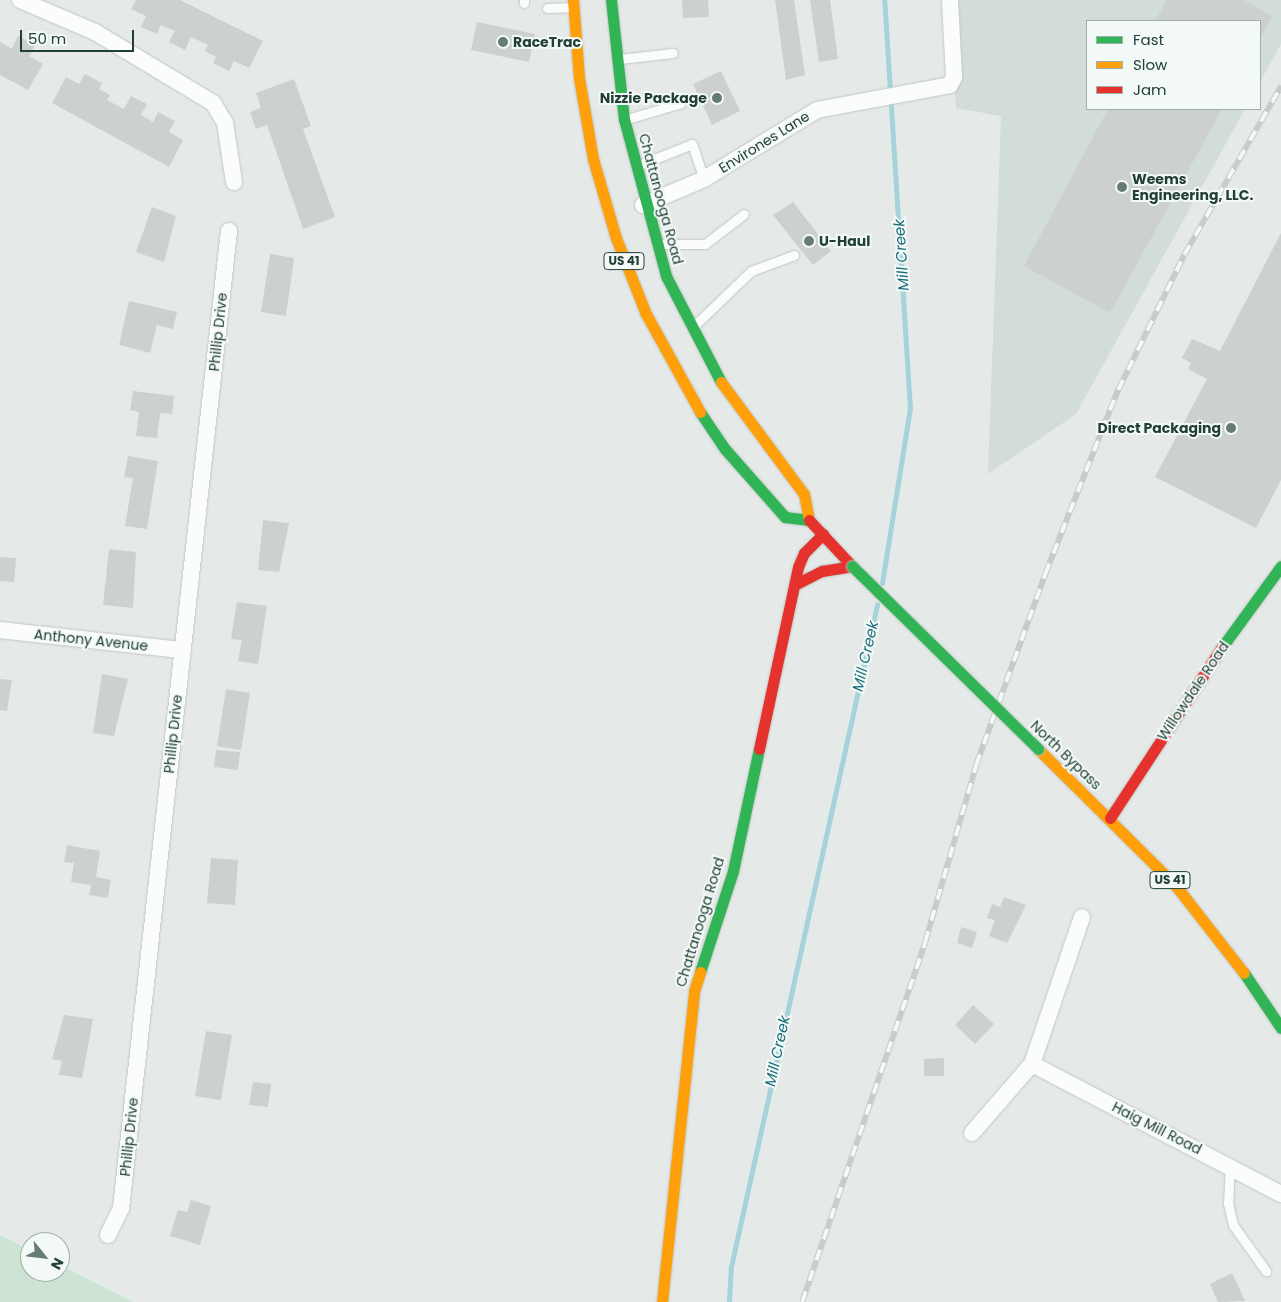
<!DOCTYPE html>
<style>
body{margin:0}
#map{position:relative;width:1281px;height:1302px;overflow:hidden;background:#e5eae8;font-family:Poppins,sans-serif}
div>[style]{position:absolute}
.built>*{inset:0;background:#d2dcd8}
.green>*{inset:0;background:#cde4d4}
.stream>*{height:4.5px;margin:-2.25px;padding:0 2.25px;transform-origin:2.25px;border-radius:2.25px;background:#a4d3da}
.building>*{inset:0;background:#ccd1cf}
.roads{filter:drop-shadow(0 0 1px #c2c7c5) drop-shadow(0 0 1px #c2c7c5)}
.lane>*{height:9px;margin:-4.5px;padding:0 4.5px;transform-origin:4.5px;border-radius:4.5px;background:#fbfcfc}
.street>*{height:16px;margin:-8px;padding:0 8px;transform-origin:8px;border-radius:8px;background:#fbfcfc}
.fast>*{height:11px;margin:-5.5px;padding:0 5.5px;transform-origin:5.5px;border-radius:5.5px;background:#30b455}
.slow>*{height:11px;margin:-5.5px;padding:0 5.5px;transform-origin:5.5px;border-radius:5.5px;background:#ff9f0a}
.jam>*{height:11px;margin:-5.5px;padding:0 5.5px;transform-origin:5.5px;border-radius:5.5px;background:#e5322d}
.rail>*{height:5.5px;margin-top:-2.75px;transform-origin:0;background:repeating-linear-gradient(90deg,#f3f9f6 0 11px,#c7cbca 0 22px);box-sizing:border-box;border-block:1px solid #c7cbca}
.bridges{filter:drop-shadow(0 0 1px #bcc6c3) drop-shadow(0 0 1px #bcc6c3)}
.fast-bridge>*{height:11px;margin:-5.5px;padding:0 5.5px;transform-origin:5.5px;border-radius:5.5px;background:#30b455}
.dots>*{width:14px;height:14px;translate:-50% -50%;box-sizing:border-box;border:2px solid #f3f9f6;border-radius:50%}
span{translate:-50% -50%;white-space:nowrap;text-align:center;line-height:1.15;-webkit-text-stroke:4px #f3f9f6;paint-order:stroke}
.shield-label span{padding:1px 4px;background:#f3f9f6;border:1px solid;border-radius:4px;-webkit-text-stroke-width:0}
.shield-label{font-size:12px;color:#213f36;font-weight:700}
.poi-label{font-size:14px;color:#213f36;font-weight:700}
.left{translate:0 -50%;text-align:left}
.right{translate:-100% -50%;text-align:right}
.street-label{font-size:14px;color:#213f36}
.water-label{font-size:15px;color:#186e7d;font-style:italic}
.legend{position:absolute;left:1086px;top:20px;width:175px;height:90px;box-sizing:border-box;background:#f3f9f6;border:1px solid #9fafa9;margin:0;padding:6px 9px;list-style:none;font-size:15px;color:#213f36}
.legend li{display:flex;align-items:center;gap:10px;height:25px}
.legend b{width:25px;border:1px solid #9fafa9}
.north{position:absolute;left:20px;top:1232px;width:50px;height:50px;box-sizing:border-box;background:#f3f9f6;border:1px solid #9fafa9;border-radius:50%;rotate:119deg;font-size:14px;font-weight:700;line-height:20px;text-align:center;color:#213f36}
.north::after{content:'';display:block;margin:auto;width:18px;height:22px;background:#667b74;clip-path:polygon(50% 0,100% 100%,50% 72%,0 100%)}
.scale{position:absolute;left:20px;top:30px;width:114px;height:22px;box-sizing:border-box;border:2px solid #213f36;border-top:0;padding-left:6px;font-size:15px;line-height:18px;white-space:nowrap;color:#213f36;-webkit-text-stroke:4px #f3f9f6;paint-order:stroke}
</style>
<div id="map">
<div class="built">
<i style="clip-path:polygon(950px 0,1281px 0,1281px 44px,1260px 82px,1260px 21px,1087px 21px,1087px 109px,1245px 109px,1076px 414px,988px 474px,1001px 116px,956px 108px)"></i>
</div>
<div class="green">
<i style="clip-path:polygon(0 1235px,30px 1250px,30px 1272px,60px 1272px,60px 1265px,133px 1302px,0 1302px)"></i>
</div>
<div class="stream">
<i style="left:882px;top:583px;width:176px;rotate:-80.9deg"></i>
<i style="left:910px;top:409px;width:410px;rotate:-93.6deg"></i>
<i style="left:729px;top:1302px;width:35px;rotate:-87deg"></i>
<i style="left:731px;top:1267px;width:678px;rotate:-77.56deg"></i>
</div>
<div class="building">
<i style="clip-path:polygon(136px 0,180px 0,263px 41px,249px 68px,234px 61px,229px 71px,213px 63px,216px 57px,205px 51px,208px 45px,191px 37px,185px 50px,169px 42px,175px 31px,161px 25px,157px 34px,141px 27px,146px 16px,131px 9px)"></i>
<i style="clip-path:polygon(682px 0,708px 0,709px 17px,683px 18px)"></i>
<i style="clip-path:polygon(775px 0,794px 0,805px 75px,786px 80px)"></i>
<i style="clip-path:polygon(810px 0,830px 0,838px 59px,819px 62px)"></i>
<i style="clip-path:polygon(1167px 0,1244px 0,1272px 16px,1260px 39px,1260px 21px,1155px 21px)"></i>
<i style="clip-path:polygon(477px 22px,535px 34px,529px 62px,471px 50px)"></i>
<i style="clip-path:polygon(18px 36px,35px 45px,29px 56px,43px 64px,28px 90px,0 75px,0 42px,12px 49px)"></i>
<i style="clip-path:polygon(721px 71px,740px 111px,712px 125px,693px 84px)"></i>
<i style="clip-path:polygon(85px 74px,102px 83px,99px 89px,110px 95px,107px 100px,124px 109px,131px 96px,147px 104px,141px 115px,153px 122px,158px 112px,175px 121px,169px 132px,183px 140px,169px 167px,52px 103px,66px 77px,79px 84px)"></i>
<i style="clip-path:polygon(294px 79px,311px 126px,303px 129px,335px 217px,303px 229px,267px 125px,256px 129px,250px 112px,261px 108px,256px 93px)"></i>
<i style="clip-path:polygon(1108px 109px,1222px 109px,1110px 313px,1024px 266px)"></i>
<i style="clip-path:polygon(793px 202px,831px 251px,813px 265px,773px 215px)"></i>
<i style="clip-path:polygon(152px 207px,176px 216px,164px 262px,136px 252px)"></i>
<i style="clip-path:polygon(1281px 233px,1281px 480px,1256px 528px,1155px 477px,1207px 379px,1188px 369px,1191px 363px,1182px 358px,1192px 339px,1220px 351px)"></i>
<i style="clip-path:polygon(270px 254px,294px 258px,286px 316px,261px 312px)"></i>
<i style="clip-path:polygon(129px 301px,177px 312px,173px 329px,157px 325px,150px 353px,119px 345px)"></i>
<i style="clip-path:polygon(133px 391px,174px 396px,172px 414px,160px 413px,157px 438px,136px 436px,139px 412px,130px 410px)"></i>
<i style="clip-path:polygon(128px 456px,158px 461px,147px 529px,125px 526px,133px 478px,124px 477px)"></i>
<i style="clip-path:polygon(263px 520px,289px 523px,279px 572px,258px 570px)"></i>
<i style="clip-path:polygon(109px 549px,136px 552px,133px 608px,103px 605px)"></i>
<i style="clip-path:polygon(0 557px,16px 558px,14px 582px,0 581px)"></i>
<i style="clip-path:polygon(237px 602px,267px 606px,258px 664px,238px 661px,242px 640px,231px 639px)"></i>
<i style="clip-path:polygon(102px 674px,128px 679px,114px 736px,93px 733px)"></i>
<i style="clip-path:polygon(0 679px,12px 680px,7px 711px,0 710px)"></i>
<i style="clip-path:polygon(226px 689px,250px 693px,241px 750px,217px 746px)"></i>
<i style="clip-path:polygon(216px 750px,240px 752px,238px 770px,214px 767px)"></i>
<i style="clip-path:polygon(67px 845px,100px 851px,96px 877px,111px 880px,108px 898px,89px 895px,91px 885px,71px 882px,74px 863px,64px 862px)"></i>
<i style="clip-path:polygon(211px 858px,238px 860px,235px 905px,207px 903px)"></i>
<i style="clip-path:polygon(1004px 897px,1026px 905px,1007px 943px,989px 936px,995px 920px,987px 918px,992px 904px,1000px 907px)"></i>
<i style="clip-path:polygon(961px 927px,977px 932px,972px 948px,957px 943px)"></i>
<i style="clip-path:polygon(973px 1005px,994px 1024px,975px 1044px,955px 1025px)"></i>
<i style="clip-path:polygon(64px 1015px,93px 1019px,82px 1078px,59px 1075px,62px 1061px,52px 1059px)"></i>
<i style="clip-path:polygon(206px 1031px,232px 1035px,221px 1100px,195px 1096px)"></i>
<i style="clip-path:polygon(944px 1058px,944px 1076px,924px 1076px,924px 1059px)"></i>
<i style="clip-path:polygon(253px 1082px,271px 1084px,268px 1107px,249px 1105px)"></i>
<i style="clip-path:polygon(191px 1200px,211px 1206px,200px 1245px,170px 1236px,178px 1210px,187px 1212px)"></i>
<i style="clip-path:polygon(1232px 1273px,1245px 1301px,1218px 1302px,1210px 1284px)"></i>
</div>
<div class="roads">
<div class="lane">
<i style="left:524px;top:0;width:3px;rotate:90deg"></i>
<i style="left:547px;top:8px;width:23px;rotate:-2deg"></i>
<i style="left:620px;top:59px;width:53px;rotate:-6.5deg"></i>
<i style="left:627px;top:119px;width:56px;rotate:-16.5deg"></i>
<i style="left:639px;top:165px;width:57px;rotate:-21.6deg"></i>
<i style="left:692px;top:144px;width:37px;rotate:71deg"></i>
<i style="left:662px;top:244px;width:43px"></i>
<i style="left:705px;top:244px;width:49px;rotate:-37.6deg"></i>
<i style="left:696px;top:324px;width:76px;rotate:-43.9deg"></i>
<i style="left:751px;top:271px;width:46px;rotate:-20.4deg"></i>
<i style="left:1230px;top:1166px;width:37px;rotate:93deg"></i>
<i style="left:1228px;top:1203px;width:23px;rotate:77deg"></i>
<i style="left:1233px;top:1225px;width:57px;rotate:54.3deg"></i>
</div>
<div class="street">
<i style="left:20px;top:0;width:82px;rotate:23.1deg"></i>
<i style="left:95px;top:32px;width:138px;rotate:31deg"></i>
<i style="left:213px;top:103px;width:23px;rotate:59deg"></i>
<i style="left:225px;top:123px;width:60px;rotate:81.3deg"></i>
<i style="left:643px;top:205px;width:66px;rotate:-23.1deg"></i>
<i style="left:704px;top:179px;width:132px;rotate:-31.4deg"></i>
<i style="left:817px;top:110px;width:135px;rotate:-10.6deg"></i>
<i style="left:950px;top:85px;width:9px;rotate:-63deg"></i>
<i style="left:954px;top:77px;width:77px;rotate:-93deg"></i>
<i style="left:0;top:630px;width:183px;rotate:6.3deg"></i>
<i style="left:1032px;top:1064px;width:281px;rotate:27.6deg"></i>
<i style="left:972px;top:1133px;width:91px;rotate:-49deg"></i>
<i style="left:1032px;top:1064px;width:155px;rotate:-71.2deg"></i>
<i style="left:108px;top:1235px;width:30px;rotate:-64deg"></i>
<i style="left:121px;top:1208px;width:983px;rotate:-83.69deg"></i>
</div>
<div class="fast">
<i style="left:611px;top:0;width:120px;rotate:83.8deg"></i>
<i style="left:624px;top:119px;width:163px;rotate:75deg"></i>
<i style="left:666px;top:276px;width:119px;rotate:62.6deg"></i>
<i style="left:700px;top:412px;width:45px;rotate:56deg"></i>
<i style="left:725px;top:449px;width:91px;rotate:48.6deg"></i>
<i style="left:785px;top:517px;width:24px;rotate:7deg"></i>
<i style="left:1222px;top:647px;width:100px;rotate:-53.9deg"></i>
<i style="left:700px;top:972px;width:106px;rotate:-71.9deg"></i>
<i style="left:733px;top:871px;width:125px;rotate:-78deg"></i>
<i style="left:1244px;top:973px;width:66px;rotate:56.1deg"></i>
</div>
<div class="slow">
<i style="left:573px;top:0;width:78px;rotate:85.6deg"></i>
<i style="left:579px;top:78px;width:82px;rotate:80.2deg"></i>
<i style="left:593px;top:159px;width:82px;rotate:73.8deg"></i>
<i style="left:616px;top:238px;width:82px;rotate:68.5deg"></i>
<i style="left:646px;top:314px;width:112px;rotate:61.1deg"></i>
<i style="left:721px;top:382px;width:139px;rotate:53.5deg"></i>
<i style="left:804px;top:494px;width:26px;rotate:79deg"></i>
<i style="left:1038px;top:749px;width:194px;rotate:44.8deg"></i>
<i style="left:1176px;top:886px;width:110px;rotate:52deg"></i>
<i style="left:662px;top:1302px;width:313px;rotate:-84.1deg"></i>
<i style="left:694px;top:991px;width:20px;rotate:-72deg"></i>
</div>
<div class="jam">
<i style="left:809px;top:520px;width:63px;rotate:46.9deg"></i>
<i style="left:796px;top:584px;width:29px;rotate:-27deg"></i>
<i style="left:822px;top:571px;width:30px;rotate:-9deg"></i>
<i style="left:759px;top:749px;width:186px;rotate:-77.9deg"></i>
<i style="left:798px;top:567px;width:15px;rotate:-67deg"></i>
<i style="left:804px;top:553px;width:27px;rotate:-45deg"></i>
<i style="left:1110px;top:818px;width:204px;rotate:-56.8deg"></i>
</div>
</div>
<div class="rail">
<i style="left:802px;top:1302px;width:380px;rotate:-71.1deg"></i>
<i style="left:925px;top:942px;width:184px;rotate:-73.9deg"></i>
<i style="left:976px;top:765px;width:203px;rotate:-70.1deg"></i>
<i style="left:1045px;top:574px;width:198px;rotate:-68.4deg"></i>
<i style="left:1118px;top:390px;width:150px;rotate:-63.9deg"></i>
<i style="left:1184px;top:255px;width:195px;rotate:-60.1deg"></i>
</div>
<div class="bridges">
<div class="fast-bridge">
<i style="left:852px;top:566px;width:261px;rotate:44.5deg"></i>
</div>
</div>
<div class="dots">
<i style="left:503px;top:42px;background:#667b74"></i>
<i style="left:717px;top:98px;background:#667b74"></i>
<i style="left:1122px;top:187px;background:#667b74"></i>
<i style="left:809px;top:241px;background:#667b74"></i>
<i style="left:1231px;top:428px;background:#667b74"></i>
</div>
<div class="shield-label">
<span style="left:624px;top:261px">US 41</span>
<span style="left:1170px;top:880px">US 41</span>
</div>
<div class="poi-label">
<span class="left" style="left:513px;top:42px">RaceTrac</span>
<span class="right" style="left:707px;top:98px">Nizzie Package</span>
<span class="left" style="left:1132px;top:187px">Weems<br>Engineering, LLC.</span>
<span class="left" style="left:819px;top:241px">U-Haul</span>
<span class="right" style="left:1221px;top:428px">Direct Packaging</span>
</div>
<div class="street-label">
<span style="left:764px;top:142px;rotate:-32deg">Environes Lane</span>
<span style="left:661px;top:199px;rotate:75deg">Chattanooga Road</span>
<span style="left:218px;top:332px;rotate:-84deg">Phillip Drive</span>
<span style="left:91px;top:640px;rotate:6deg">Anthony Avenue</span>
<span style="left:1193px;top:691px;rotate:-56deg">Willowdale Road</span>
<span style="left:173px;top:734px;rotate:-84deg">Phillip Drive</span>
<span style="left:1066px;top:755px;rotate:44deg">North Bypass</span>
<span style="left:700px;top:922px;rotate:-73deg">Chattanooga Road</span>
<span style="left:1157px;top:1128px;rotate:27deg">Haig Mill Road</span>
<span style="left:129px;top:1137px;rotate:-84deg">Phillip Drive</span>
</div>
<div class="water-label">
<span style="left:901px;top:255px;rotate:-94deg">Mill Creek</span>
<span style="left:865px;top:656px;rotate:-77deg">Mill Creek</span>
<span style="left:777px;top:1051px;rotate:-78deg">Mill Creek</span>
</div>
<ul class="legend">
<li><b style="height:6px;background:#30b455"></b>Fast</li>
<li><b style="height:6px;background:#ff9f0a"></b>Slow</li>
<li><b style="height:6px;background:#e5322d"></b>Jam</li>
</ul>
<div class="north">N</div>
<div class="scale">50 m</div>
</div>
